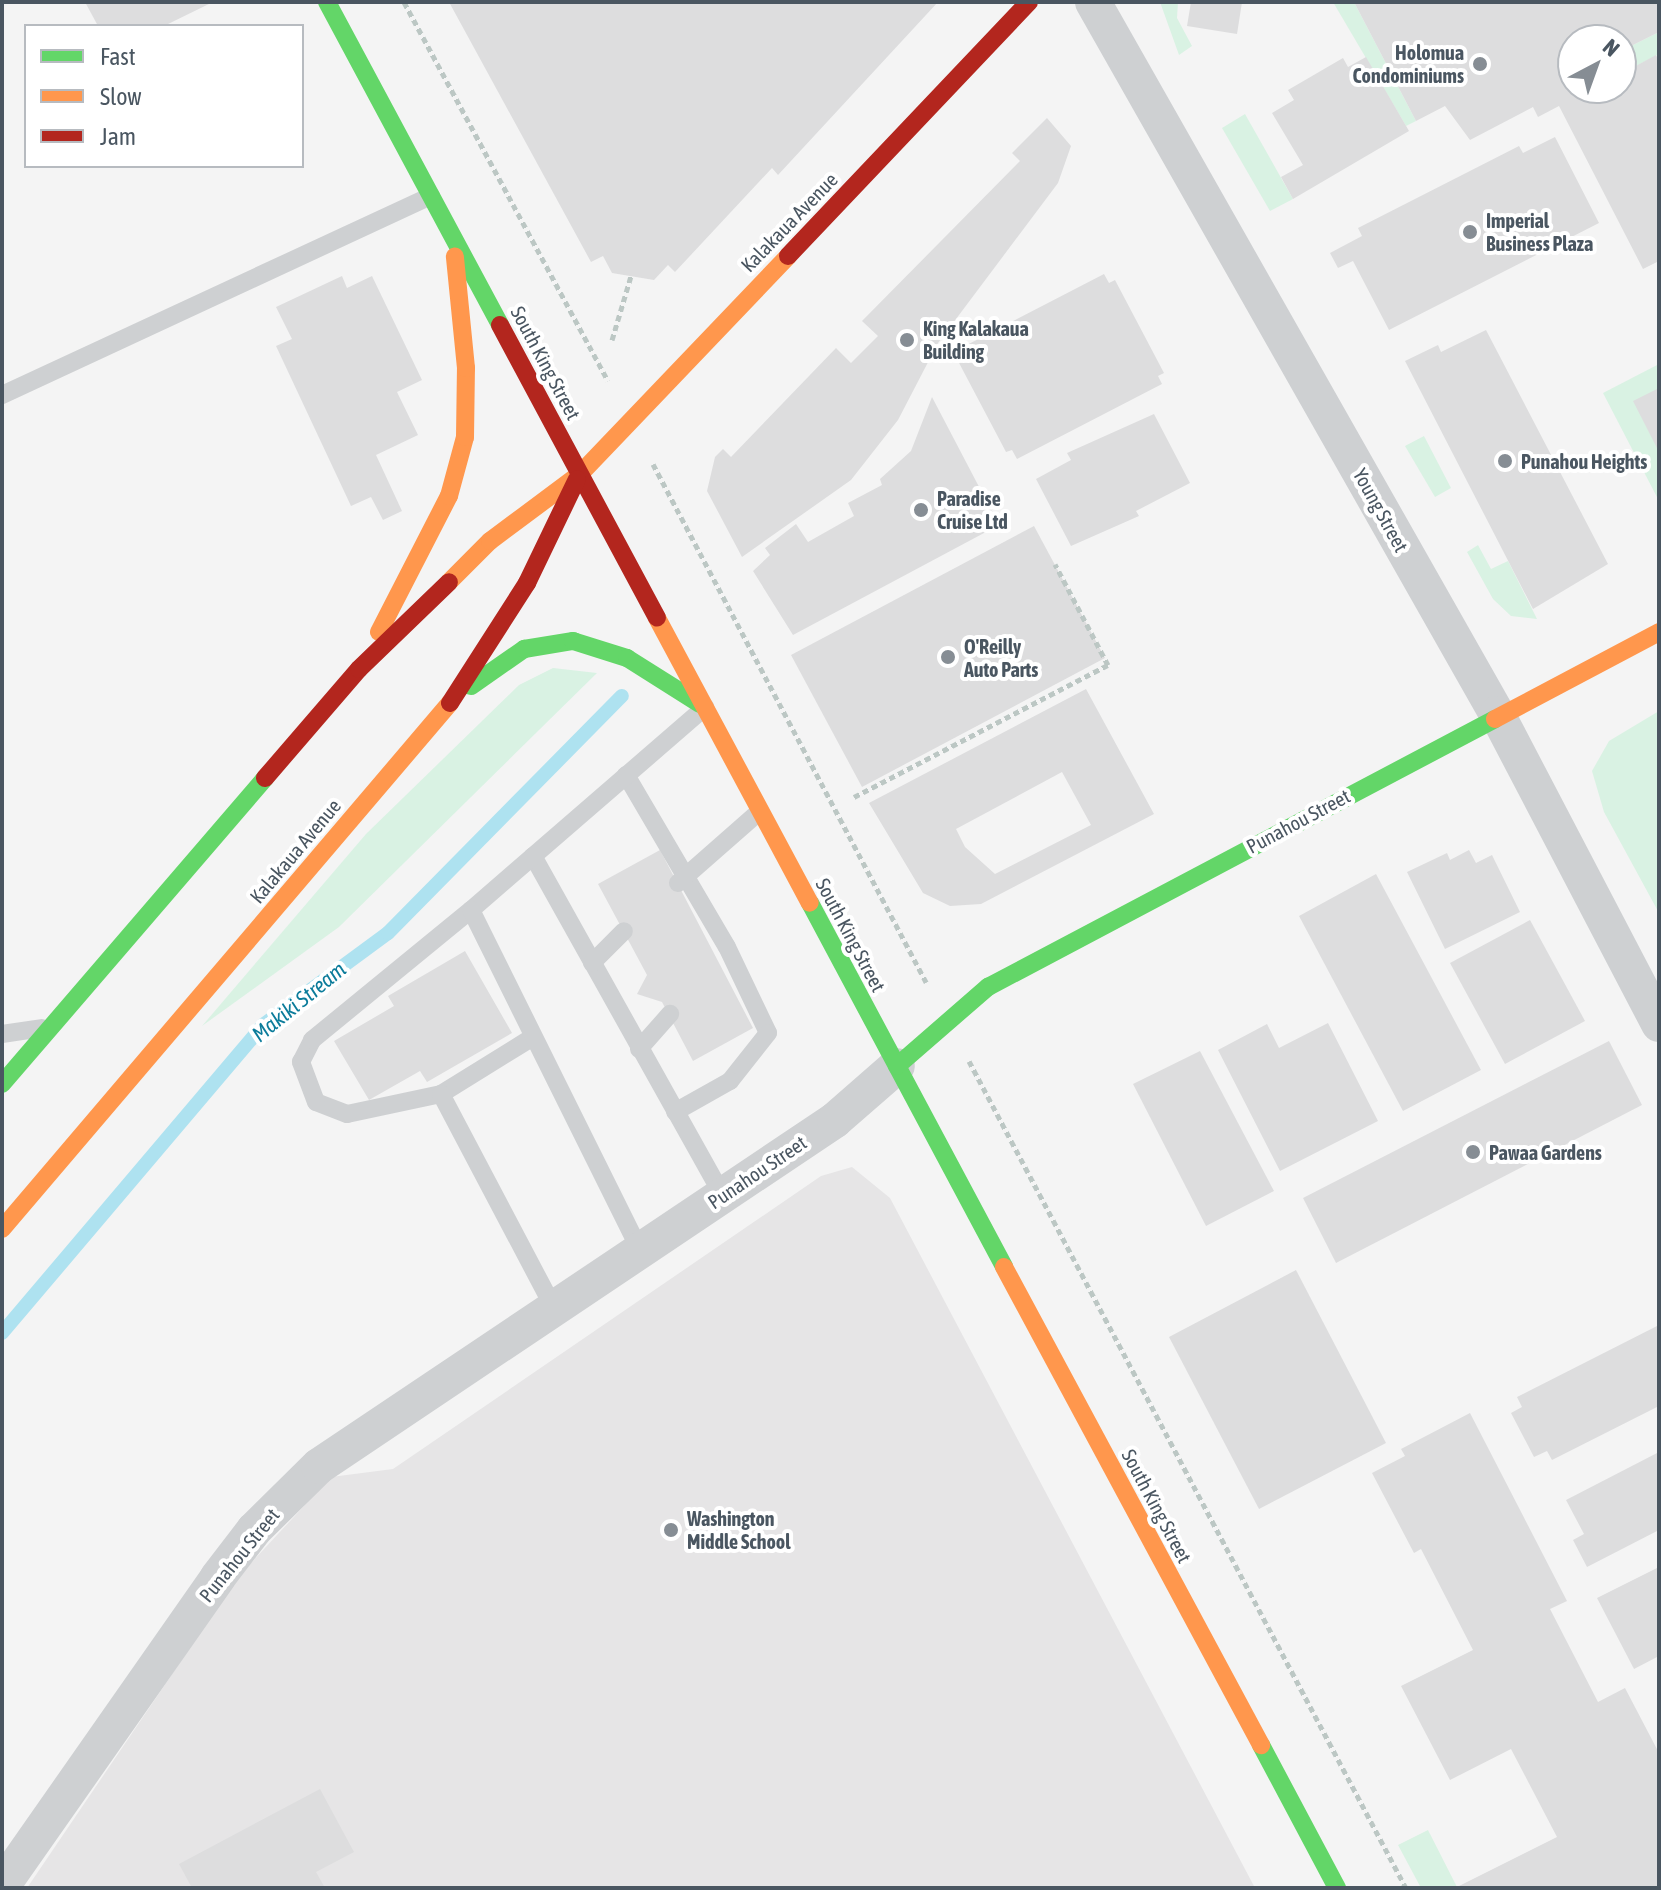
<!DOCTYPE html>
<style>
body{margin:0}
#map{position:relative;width:1661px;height:1890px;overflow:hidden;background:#f4f4f4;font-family:"Asap Condensed",sans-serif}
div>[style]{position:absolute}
.education>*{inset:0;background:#e6e5e6}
.green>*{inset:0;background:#d9f2e3}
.stream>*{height:14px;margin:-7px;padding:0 7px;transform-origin:7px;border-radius:7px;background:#aee2f0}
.building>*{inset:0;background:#ddddde}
.path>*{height:5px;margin-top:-2.5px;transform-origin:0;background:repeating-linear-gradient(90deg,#bcc7c4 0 6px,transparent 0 10px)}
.lane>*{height:18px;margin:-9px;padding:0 9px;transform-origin:9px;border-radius:9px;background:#ced0d2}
.street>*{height:36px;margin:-18px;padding:0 18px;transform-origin:18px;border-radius:18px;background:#ced0d2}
.fast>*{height:18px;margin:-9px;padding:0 9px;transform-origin:9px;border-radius:9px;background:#63d668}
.slow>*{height:18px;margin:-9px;padding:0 9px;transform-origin:9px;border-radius:9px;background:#ff974d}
.jam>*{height:18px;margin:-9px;padding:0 9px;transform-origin:9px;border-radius:9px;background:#b3261e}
.dots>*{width:22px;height:22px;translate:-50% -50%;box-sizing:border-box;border:4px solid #fff;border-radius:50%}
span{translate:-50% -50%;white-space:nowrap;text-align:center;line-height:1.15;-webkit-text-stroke:8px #fff;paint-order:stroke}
.poi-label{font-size:20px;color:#4a5661;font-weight:700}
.right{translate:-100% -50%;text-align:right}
.left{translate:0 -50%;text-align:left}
.street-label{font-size:20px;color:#4a5661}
.water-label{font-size:22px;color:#0c7c9b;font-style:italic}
.frame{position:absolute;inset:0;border:4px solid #4a5661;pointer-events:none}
.legend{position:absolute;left:24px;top:24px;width:280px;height:144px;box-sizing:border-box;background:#fff;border:2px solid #b7bbc0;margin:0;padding:10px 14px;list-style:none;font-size:24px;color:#4a5661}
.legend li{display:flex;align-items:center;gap:16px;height:40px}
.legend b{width:40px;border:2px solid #b7bbc0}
.north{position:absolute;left:1557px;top:24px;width:80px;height:80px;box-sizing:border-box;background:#fff;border:2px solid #b7bbc0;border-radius:50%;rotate:41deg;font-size:22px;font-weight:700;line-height:32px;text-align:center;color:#4a5661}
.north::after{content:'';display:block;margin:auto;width:28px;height:36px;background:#868d94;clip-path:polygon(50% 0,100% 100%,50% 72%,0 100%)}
</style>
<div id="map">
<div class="education">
<i style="clip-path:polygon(852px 1167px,890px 1198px,1255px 1888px,27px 1888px,238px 1577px,331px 1477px,393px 1469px,821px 1176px)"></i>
</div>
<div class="green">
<i style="clip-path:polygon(1160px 2px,1178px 2px,1177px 18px,1192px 46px,1179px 55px)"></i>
<i style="clip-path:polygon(1333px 2px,1354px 2px,1416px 121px,1406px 126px)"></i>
<i style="clip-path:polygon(1659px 32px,1659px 54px,1621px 74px,1621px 51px)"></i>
<i style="clip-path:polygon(1245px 114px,1293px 199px,1270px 211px,1222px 128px)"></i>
<i style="clip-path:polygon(1659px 364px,1659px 501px,1603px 393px)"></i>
<i style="clip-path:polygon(1424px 436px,1451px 488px,1435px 497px,1405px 446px)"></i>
<i style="clip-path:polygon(1478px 545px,1491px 569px,1508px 561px,1537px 619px,1511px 616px,1493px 599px,1467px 552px)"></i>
<i style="clip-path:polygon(553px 668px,597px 673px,339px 927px,202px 1026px,366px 834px,519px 685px)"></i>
<i style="clip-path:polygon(1659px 711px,1659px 913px,1604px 812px,1592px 771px,1609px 741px)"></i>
<i style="clip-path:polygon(1428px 1830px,1457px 1887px,1421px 1888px,1398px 1845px)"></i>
</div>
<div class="stream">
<i style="left:2px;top:1333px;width:404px;rotate:-49.7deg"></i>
<i style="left:263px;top:1025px;width:155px;rotate:-36.4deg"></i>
<i style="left:388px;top:933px;width:333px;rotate:-45.4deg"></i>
</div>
<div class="building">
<i style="clip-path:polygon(85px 2px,213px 2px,164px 26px,98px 26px)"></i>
<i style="clip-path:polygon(449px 2px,938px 2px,778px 175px,772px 168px,675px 272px,668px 265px,654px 280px,612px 273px,603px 256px,591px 262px)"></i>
<i style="clip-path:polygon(1191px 2px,1242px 2px,1237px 34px,1187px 26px)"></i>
<i style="clip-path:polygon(1354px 2px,1659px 2px,1659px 32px,1621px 51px,1621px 40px,1573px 40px,1573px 88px,1621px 88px,1621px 74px,1656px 55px,1659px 61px,1659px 261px,1643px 269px,1559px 106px,1538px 117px,1533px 107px,1470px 140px,1445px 106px,1416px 121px)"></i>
<i style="clip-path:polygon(1366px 57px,1409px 131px,1293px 199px,1281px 177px,1303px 165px,1272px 113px,1294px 100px,1288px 90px,1343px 58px,1348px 67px)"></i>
<i style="clip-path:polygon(1047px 118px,1071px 146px,1058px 183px,938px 343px,898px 420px,851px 480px,742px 557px,707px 491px,715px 457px,723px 449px,731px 457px,836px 348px,851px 363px,878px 336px,862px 321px,1020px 161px,1012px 153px)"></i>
<i style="clip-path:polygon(1555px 137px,1599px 223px,1389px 330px,1353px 261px,1338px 268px,1330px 253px,1362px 236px,1358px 228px,1519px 146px,1523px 153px)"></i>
<i style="clip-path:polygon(1104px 274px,1109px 283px,1115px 280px,1164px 373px,1158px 376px,1162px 384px,1017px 459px,1012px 450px,1006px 452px,958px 361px,966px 357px,961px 348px)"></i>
<i style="clip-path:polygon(342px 276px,347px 288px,372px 276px,422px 380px,397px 392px,418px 435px,376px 455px,402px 511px,383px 520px,371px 497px,351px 506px,276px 346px,292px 339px,276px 307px)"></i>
<i style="clip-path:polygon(1486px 330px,1608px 564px,1533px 609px,1405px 361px,1438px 345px,1441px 352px)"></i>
<i style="clip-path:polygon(1659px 388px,1659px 452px,1633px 401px)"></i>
<i style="clip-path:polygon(932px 397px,999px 525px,793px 635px,753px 571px,770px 555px,765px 548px,796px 524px,808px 542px,854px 516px,848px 503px,882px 485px,880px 479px,911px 451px)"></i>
<i style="clip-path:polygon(1154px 414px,1190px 483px,1136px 511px,1139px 516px,1071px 546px,1036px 479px,1071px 460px,1067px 453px)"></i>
<i style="clip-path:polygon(1034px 526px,1105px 658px,862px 787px,791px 655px)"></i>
<i style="clip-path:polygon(evenodd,1086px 689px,1154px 814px,981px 904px,950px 906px,923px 893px,869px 803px,1086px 689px,1062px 772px,1091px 825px,995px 874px,965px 847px,956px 829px,1062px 772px)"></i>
<i style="clip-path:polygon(660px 850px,753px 1028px,693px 1061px,662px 1002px,637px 994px,647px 975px,598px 884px)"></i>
<i style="clip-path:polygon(1469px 850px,1476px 863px,1492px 855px,1520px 912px,1445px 949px,1407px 872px,1447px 853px,1450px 860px)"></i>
<i style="clip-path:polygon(1376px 874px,1481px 1070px,1403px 1111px,1299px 916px)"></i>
<i style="clip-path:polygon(1530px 920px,1585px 1021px,1505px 1064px,1450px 963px)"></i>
<i style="clip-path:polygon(465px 951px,512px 1033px,427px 1082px,420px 1071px,369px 1100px,334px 1041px,394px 1006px,388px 996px)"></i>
<i style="clip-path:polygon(1328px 1023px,1378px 1121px,1280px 1171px,1218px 1050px,1267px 1024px,1279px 1048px)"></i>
<i style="clip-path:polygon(1609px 1041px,1642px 1105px,1336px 1263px,1303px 1198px)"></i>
<i style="clip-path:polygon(1200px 1051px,1274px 1191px,1206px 1226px,1133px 1084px)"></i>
<i style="clip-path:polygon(1296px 1270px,1386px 1443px,1259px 1509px,1169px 1337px)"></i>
<i style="clip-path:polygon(1659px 1325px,1659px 1406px,1552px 1460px,1547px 1451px,1534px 1457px,1511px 1413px,1522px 1407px,1517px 1397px)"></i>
<i style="clip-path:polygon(1470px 1413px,1567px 1601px,1550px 1609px,1598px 1702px,1625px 1688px,1659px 1753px,1659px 1888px,1455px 1888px,1557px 1837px,1511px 1749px,1450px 1780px,1401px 1686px,1473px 1650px,1421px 1549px,1414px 1553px,1372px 1473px,1405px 1456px,1401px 1449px)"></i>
<i style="clip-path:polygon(1659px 1452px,1659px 1530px,1587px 1567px,1573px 1540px,1584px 1534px,1566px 1500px)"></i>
<i style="clip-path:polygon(1659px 1567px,1659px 1656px,1634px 1669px,1597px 1598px)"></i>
<i style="clip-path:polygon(320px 1789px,354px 1852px,316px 1872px,325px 1888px,192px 1888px,179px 1864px)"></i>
</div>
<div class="path">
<i style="left:404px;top:2px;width:430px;rotate:61.7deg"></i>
<i style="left:612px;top:340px;width:67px;rotate:-73.5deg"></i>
<i style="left:653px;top:464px;width:586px;rotate:62.21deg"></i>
<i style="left:854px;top:797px;width:286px;rotate:-27.5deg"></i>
<i style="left:1108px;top:665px;width:114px;rotate:-117.7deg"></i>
<i style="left:969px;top:1061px;width:935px;rotate:62.15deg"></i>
</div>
<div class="lane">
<i style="left:2px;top:395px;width:473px;rotate:-24.9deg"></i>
<i style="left:626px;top:775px;width:199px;rotate:59.6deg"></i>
<i style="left:727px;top:947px;width:95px;rotate:64.5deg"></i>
<i style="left:768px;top:1033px;width:61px;rotate:128.4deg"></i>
<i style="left:730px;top:1081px;width:63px;rotate:150.6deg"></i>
<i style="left:533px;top:856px;width:387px;rotate:60.8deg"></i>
<i style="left:678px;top:883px;width:109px;rotate:-41.3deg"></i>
<i style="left:471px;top:910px;width:310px;rotate:-40.9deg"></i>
<i style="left:592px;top:963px;width:45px;rotate:-45deg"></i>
<i style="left:2px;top:1034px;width:40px;rotate:-8.5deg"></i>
<i style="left:533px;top:1037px;width:108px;rotate:148.2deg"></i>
<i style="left:441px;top:1094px;width:96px;rotate:168deg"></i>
<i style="left:347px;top:1114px;width:33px;rotate:-159deg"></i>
<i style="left:316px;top:1102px;width:43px;rotate:-110.6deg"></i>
<i style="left:301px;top:1062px;width:25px;rotate:-63deg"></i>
<i style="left:312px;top:1040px;width:205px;rotate:-39.3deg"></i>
<i style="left:471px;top:910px;width:380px;rotate:63.6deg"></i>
<i style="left:639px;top:1049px;width:47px;rotate:-48.5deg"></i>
<i style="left:441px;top:1094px;width:242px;rotate:62.2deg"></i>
</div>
<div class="street">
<i style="left:1093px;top:2px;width:819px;rotate:60.43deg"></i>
<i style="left:1497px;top:714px;width:350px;rotate:62.4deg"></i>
<i style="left:2px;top:1886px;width:377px;rotate:-55deg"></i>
<i style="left:218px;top:1577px;width:59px;rotate:-52.5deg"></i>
<i style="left:254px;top:1530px;width:91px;rotate:-44.6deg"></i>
<i style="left:319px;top:1466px;width:621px;rotate:-33.84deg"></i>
<i style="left:835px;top:1120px;width:82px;rotate:-41.1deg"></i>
</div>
<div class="fast">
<i style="left:327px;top:2px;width:366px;rotate:61.8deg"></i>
<i style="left:471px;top:686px;width:65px;rotate:-34.9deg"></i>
<i style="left:524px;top:649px;width:50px;rotate:-9.3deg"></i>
<i style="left:573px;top:641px;width:57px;rotate:17.5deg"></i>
<i style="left:627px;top:658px;width:86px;rotate:32.2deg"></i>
<i style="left:810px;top:903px;width:412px;rotate:61.9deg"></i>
<i style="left:897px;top:1066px;width:121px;rotate:-41deg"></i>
<i style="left:988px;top:987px;width:573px;rotate:-27.86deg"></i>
<i style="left:2px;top:1084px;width:403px;rotate:-49.3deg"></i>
<i style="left:1261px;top:1745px;width:162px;rotate:62deg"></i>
</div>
<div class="slow">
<i style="left:449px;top:582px;width:58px;rotate:-45deg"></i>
<i style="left:490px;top:541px;width:112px;rotate:-36.7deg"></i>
<i style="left:580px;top:474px;width:301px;rotate:-46.3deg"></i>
<i style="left:657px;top:618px;width:323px;rotate:61.8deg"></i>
<i style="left:379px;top:632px;width:153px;rotate:-62.8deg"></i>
<i style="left:449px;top:496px;width:61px;rotate:-74.8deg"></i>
<i style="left:465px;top:437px;width:69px;rotate:-89.2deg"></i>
<i style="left:466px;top:368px;width:112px;rotate:-95.7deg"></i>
<i style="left:1495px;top:719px;width:186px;rotate:-27.9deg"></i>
<i style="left:2px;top:1229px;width:691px;rotate:-49.58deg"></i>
<i style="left:1004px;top:1267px;width:543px;rotate:61.73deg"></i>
</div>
<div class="jam">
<i style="left:788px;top:256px;width:350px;rotate:-46.5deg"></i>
<i style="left:500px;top:325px;width:332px;rotate:61.8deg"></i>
<i style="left:450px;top:703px;width:143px;rotate:-57.3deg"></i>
<i style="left:527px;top:583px;width:115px;rotate:-64.3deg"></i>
<i style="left:265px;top:778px;width:144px;rotate:-49.2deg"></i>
<i style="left:359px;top:669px;width:125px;rotate:-44deg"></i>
</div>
<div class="dots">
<i style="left:1480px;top:64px;background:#868d94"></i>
<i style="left:1470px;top:232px;background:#868d94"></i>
<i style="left:907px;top:340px;background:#868d94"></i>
<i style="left:1505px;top:461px;background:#868d94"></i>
<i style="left:921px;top:510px;background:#868d94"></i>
<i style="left:948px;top:657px;background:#868d94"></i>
<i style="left:1473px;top:1152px;background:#868d94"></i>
<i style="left:671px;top:1530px;background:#868d94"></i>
</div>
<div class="poi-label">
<span class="right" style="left:1464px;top:64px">Holomua<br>Condominiums</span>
<span class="left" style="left:1486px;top:232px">Imperial<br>Business Plaza</span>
<span class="left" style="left:923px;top:340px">King Kalakaua<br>Building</span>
<span class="left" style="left:1521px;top:461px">Punahou Heights</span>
<span class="left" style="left:937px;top:510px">Paradise<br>Cruise Ltd</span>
<span class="left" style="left:964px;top:658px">O'Reilly<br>Auto Parts</span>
<span class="left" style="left:1489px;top:1152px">Pawaa Gardens</span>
<span class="left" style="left:687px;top:1530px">Washington<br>Middle School</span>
</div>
<div class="street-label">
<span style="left:789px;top:222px;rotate:-46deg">Kalakaua Avenue</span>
<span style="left:546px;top:363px;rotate:62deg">South King Street</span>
<span style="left:1381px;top:510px;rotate:61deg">Young Street</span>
<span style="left:1298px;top:821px;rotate:-28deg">Punahou Street</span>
<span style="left:295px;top:851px;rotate:-50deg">Kalakaua Avenue</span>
<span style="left:851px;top:935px;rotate:62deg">South King Street</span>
<span style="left:757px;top:1172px;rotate:-34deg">Punahou Street</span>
<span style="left:1157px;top:1506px;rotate:62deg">South King Street</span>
<span style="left:239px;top:1555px;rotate:-51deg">Punahou Street</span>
</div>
<div class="water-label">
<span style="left:299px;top:1002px;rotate:-39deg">Makiki Stream</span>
</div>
<div class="frame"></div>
<ul class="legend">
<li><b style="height:10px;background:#63d668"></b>Fast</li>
<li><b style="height:10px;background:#ff974d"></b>Slow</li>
<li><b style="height:10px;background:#b3261e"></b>Jam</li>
</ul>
<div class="north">N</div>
</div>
